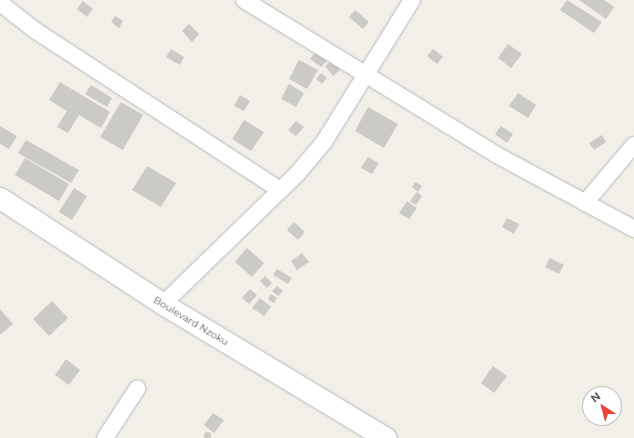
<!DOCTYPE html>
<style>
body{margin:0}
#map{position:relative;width:634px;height:438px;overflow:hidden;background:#f1efe8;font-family:Montserrat,sans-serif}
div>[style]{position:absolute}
.building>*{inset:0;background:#cccac5}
.round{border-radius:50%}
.roads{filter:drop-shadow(0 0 1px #b5b8bc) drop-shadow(0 0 1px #b5b8bc)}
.minor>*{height:16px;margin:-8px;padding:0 8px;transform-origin:8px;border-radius:8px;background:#fff}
.tertiary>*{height:21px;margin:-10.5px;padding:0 10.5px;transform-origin:10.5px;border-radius:10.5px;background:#fff}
span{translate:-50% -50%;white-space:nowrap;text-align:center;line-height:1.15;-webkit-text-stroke:3px #fff;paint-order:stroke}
.street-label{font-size:10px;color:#5f6368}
.north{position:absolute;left:582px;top:386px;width:40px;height:40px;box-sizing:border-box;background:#fff;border:1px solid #bfc1c3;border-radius:50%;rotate:324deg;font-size:11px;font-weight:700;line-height:16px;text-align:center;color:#5f6368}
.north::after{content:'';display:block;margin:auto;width:14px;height:18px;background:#ea4335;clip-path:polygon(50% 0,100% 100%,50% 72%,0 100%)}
</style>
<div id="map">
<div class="building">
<i style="clip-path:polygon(567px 0,602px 22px,594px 33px,560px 10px)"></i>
<i style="clip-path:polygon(579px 0,604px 0,614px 7px,606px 19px)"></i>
<i style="clip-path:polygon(83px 1px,93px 9px,87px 17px,77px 9px)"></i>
<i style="clip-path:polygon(355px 10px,369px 22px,363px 29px,349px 17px)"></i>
<i style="clip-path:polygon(115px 16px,123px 21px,119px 28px,111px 22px)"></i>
<i style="clip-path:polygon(189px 24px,199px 34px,192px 42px,182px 31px)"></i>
<i style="clip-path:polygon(508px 44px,522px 54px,511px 68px,498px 58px)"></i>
<i style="clip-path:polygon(171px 49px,184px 57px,180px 65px,166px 57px)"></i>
<i style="clip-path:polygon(433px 49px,443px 57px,437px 64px,427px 56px)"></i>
<i style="clip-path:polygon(316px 51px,327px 60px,321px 67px,310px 59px)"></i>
<i style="clip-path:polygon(299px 60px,318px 70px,307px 89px,289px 79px)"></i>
<i style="clip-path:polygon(332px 61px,340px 70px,333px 76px,325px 66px)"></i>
<i style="clip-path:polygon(321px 73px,327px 78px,322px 84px,316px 79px)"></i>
<i style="clip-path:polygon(60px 82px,110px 112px,101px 128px,79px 115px,68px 133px,57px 127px,67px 111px,49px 100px)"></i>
<i style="clip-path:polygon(289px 84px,304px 93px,296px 107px,281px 99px)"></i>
<i style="clip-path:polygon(91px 85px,112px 98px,107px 107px,85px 94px)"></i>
<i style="clip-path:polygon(518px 93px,536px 105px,528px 118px,509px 106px)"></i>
<i style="clip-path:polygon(240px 95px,250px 101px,244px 111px,234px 106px)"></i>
<i style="clip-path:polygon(121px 102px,143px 115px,123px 150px,100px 137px)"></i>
<i style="clip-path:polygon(368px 107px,398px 124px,384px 148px,355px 131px)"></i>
<i style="clip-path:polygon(244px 120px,264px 132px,251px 151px,232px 139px)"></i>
<i style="clip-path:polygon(296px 121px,304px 127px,296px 136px,288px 130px)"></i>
<i style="clip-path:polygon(0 126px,17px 136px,9px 149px,0 144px)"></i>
<i style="clip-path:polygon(501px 126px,513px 134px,507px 143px,495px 134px)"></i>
<i style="clip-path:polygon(602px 135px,606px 142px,594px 150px,589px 143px)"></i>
<i style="clip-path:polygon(26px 140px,79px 170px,71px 183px,18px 153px)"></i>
<i style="clip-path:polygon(368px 157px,379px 163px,372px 174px,361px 168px)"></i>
<i style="clip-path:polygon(25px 158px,69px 184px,59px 201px,15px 175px)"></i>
<i style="clip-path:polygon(147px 166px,176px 183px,161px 207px,132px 190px)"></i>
<i style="clip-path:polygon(415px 182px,422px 186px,418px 192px,412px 187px)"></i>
<i style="clip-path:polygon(74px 188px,87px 196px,72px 220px,59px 212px)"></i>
<i style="clip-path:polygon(417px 192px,422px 196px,416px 205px,410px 201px)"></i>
<i style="clip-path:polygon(407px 201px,417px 208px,409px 219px,399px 213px)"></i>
<i style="clip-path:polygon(507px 218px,519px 224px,514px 234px,502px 227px)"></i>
<i style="clip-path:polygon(294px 222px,305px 232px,298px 240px,287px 230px)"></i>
<i style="clip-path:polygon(247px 248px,264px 263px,252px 277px,235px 262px)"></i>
<i style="clip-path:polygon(302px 253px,309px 262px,297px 270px,291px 261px)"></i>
<i style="clip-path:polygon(550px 258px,564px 265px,559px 274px,545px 267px)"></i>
<i style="clip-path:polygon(277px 269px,292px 278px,288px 284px,273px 275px)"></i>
<i style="clip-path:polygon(265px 276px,272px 283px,267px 288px,260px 281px)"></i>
<i style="clip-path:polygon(277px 286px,283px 291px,278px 296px,272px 291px)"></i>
<i style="clip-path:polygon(250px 289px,257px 295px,249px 304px,242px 298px)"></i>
<i style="clip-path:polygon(271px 294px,277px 298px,274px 303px,268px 299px)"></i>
<i style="clip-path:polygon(260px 298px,271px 307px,264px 316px,252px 308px)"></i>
<i style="clip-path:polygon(52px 301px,68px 318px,49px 336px,33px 319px)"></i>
<i style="clip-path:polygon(0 309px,13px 324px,0 335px)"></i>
<i style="clip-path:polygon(66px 359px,80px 370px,69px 385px,55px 375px)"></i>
<i style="clip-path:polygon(493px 366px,507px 376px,494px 393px,481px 383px)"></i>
<i style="clip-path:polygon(213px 413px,224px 420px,214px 433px,204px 425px)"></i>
<i class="round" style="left:203.5px;top:431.5px;width:7px;height:7px"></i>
</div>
<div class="roads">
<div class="minor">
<i style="left:244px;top:0;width:294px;rotate:31.5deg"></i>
<i style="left:495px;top:154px;width:158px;rotate:28.3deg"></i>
<i style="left:0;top:3px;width:46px;rotate:37.9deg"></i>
<i style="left:36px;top:31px;width:291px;rotate:33.1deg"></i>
<i style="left:585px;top:203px;width:76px;rotate:-49.8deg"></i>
<i style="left:163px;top:304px;width:187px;rotate:-44.1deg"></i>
<i style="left:297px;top:174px;width:42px;rotate:-49.8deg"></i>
<i style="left:324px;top:142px;width:167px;rotate:-58.2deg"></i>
<i style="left:105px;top:438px;width:59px;rotate:-56.9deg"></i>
</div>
<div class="tertiary">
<i style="left:0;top:198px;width:194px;rotate:33deg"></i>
<i style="left:163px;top:304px;width:260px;rotate:31deg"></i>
</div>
</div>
<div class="street-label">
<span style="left:191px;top:321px;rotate:31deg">Boulevard Nzoku</span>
</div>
<div class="north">N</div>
</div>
